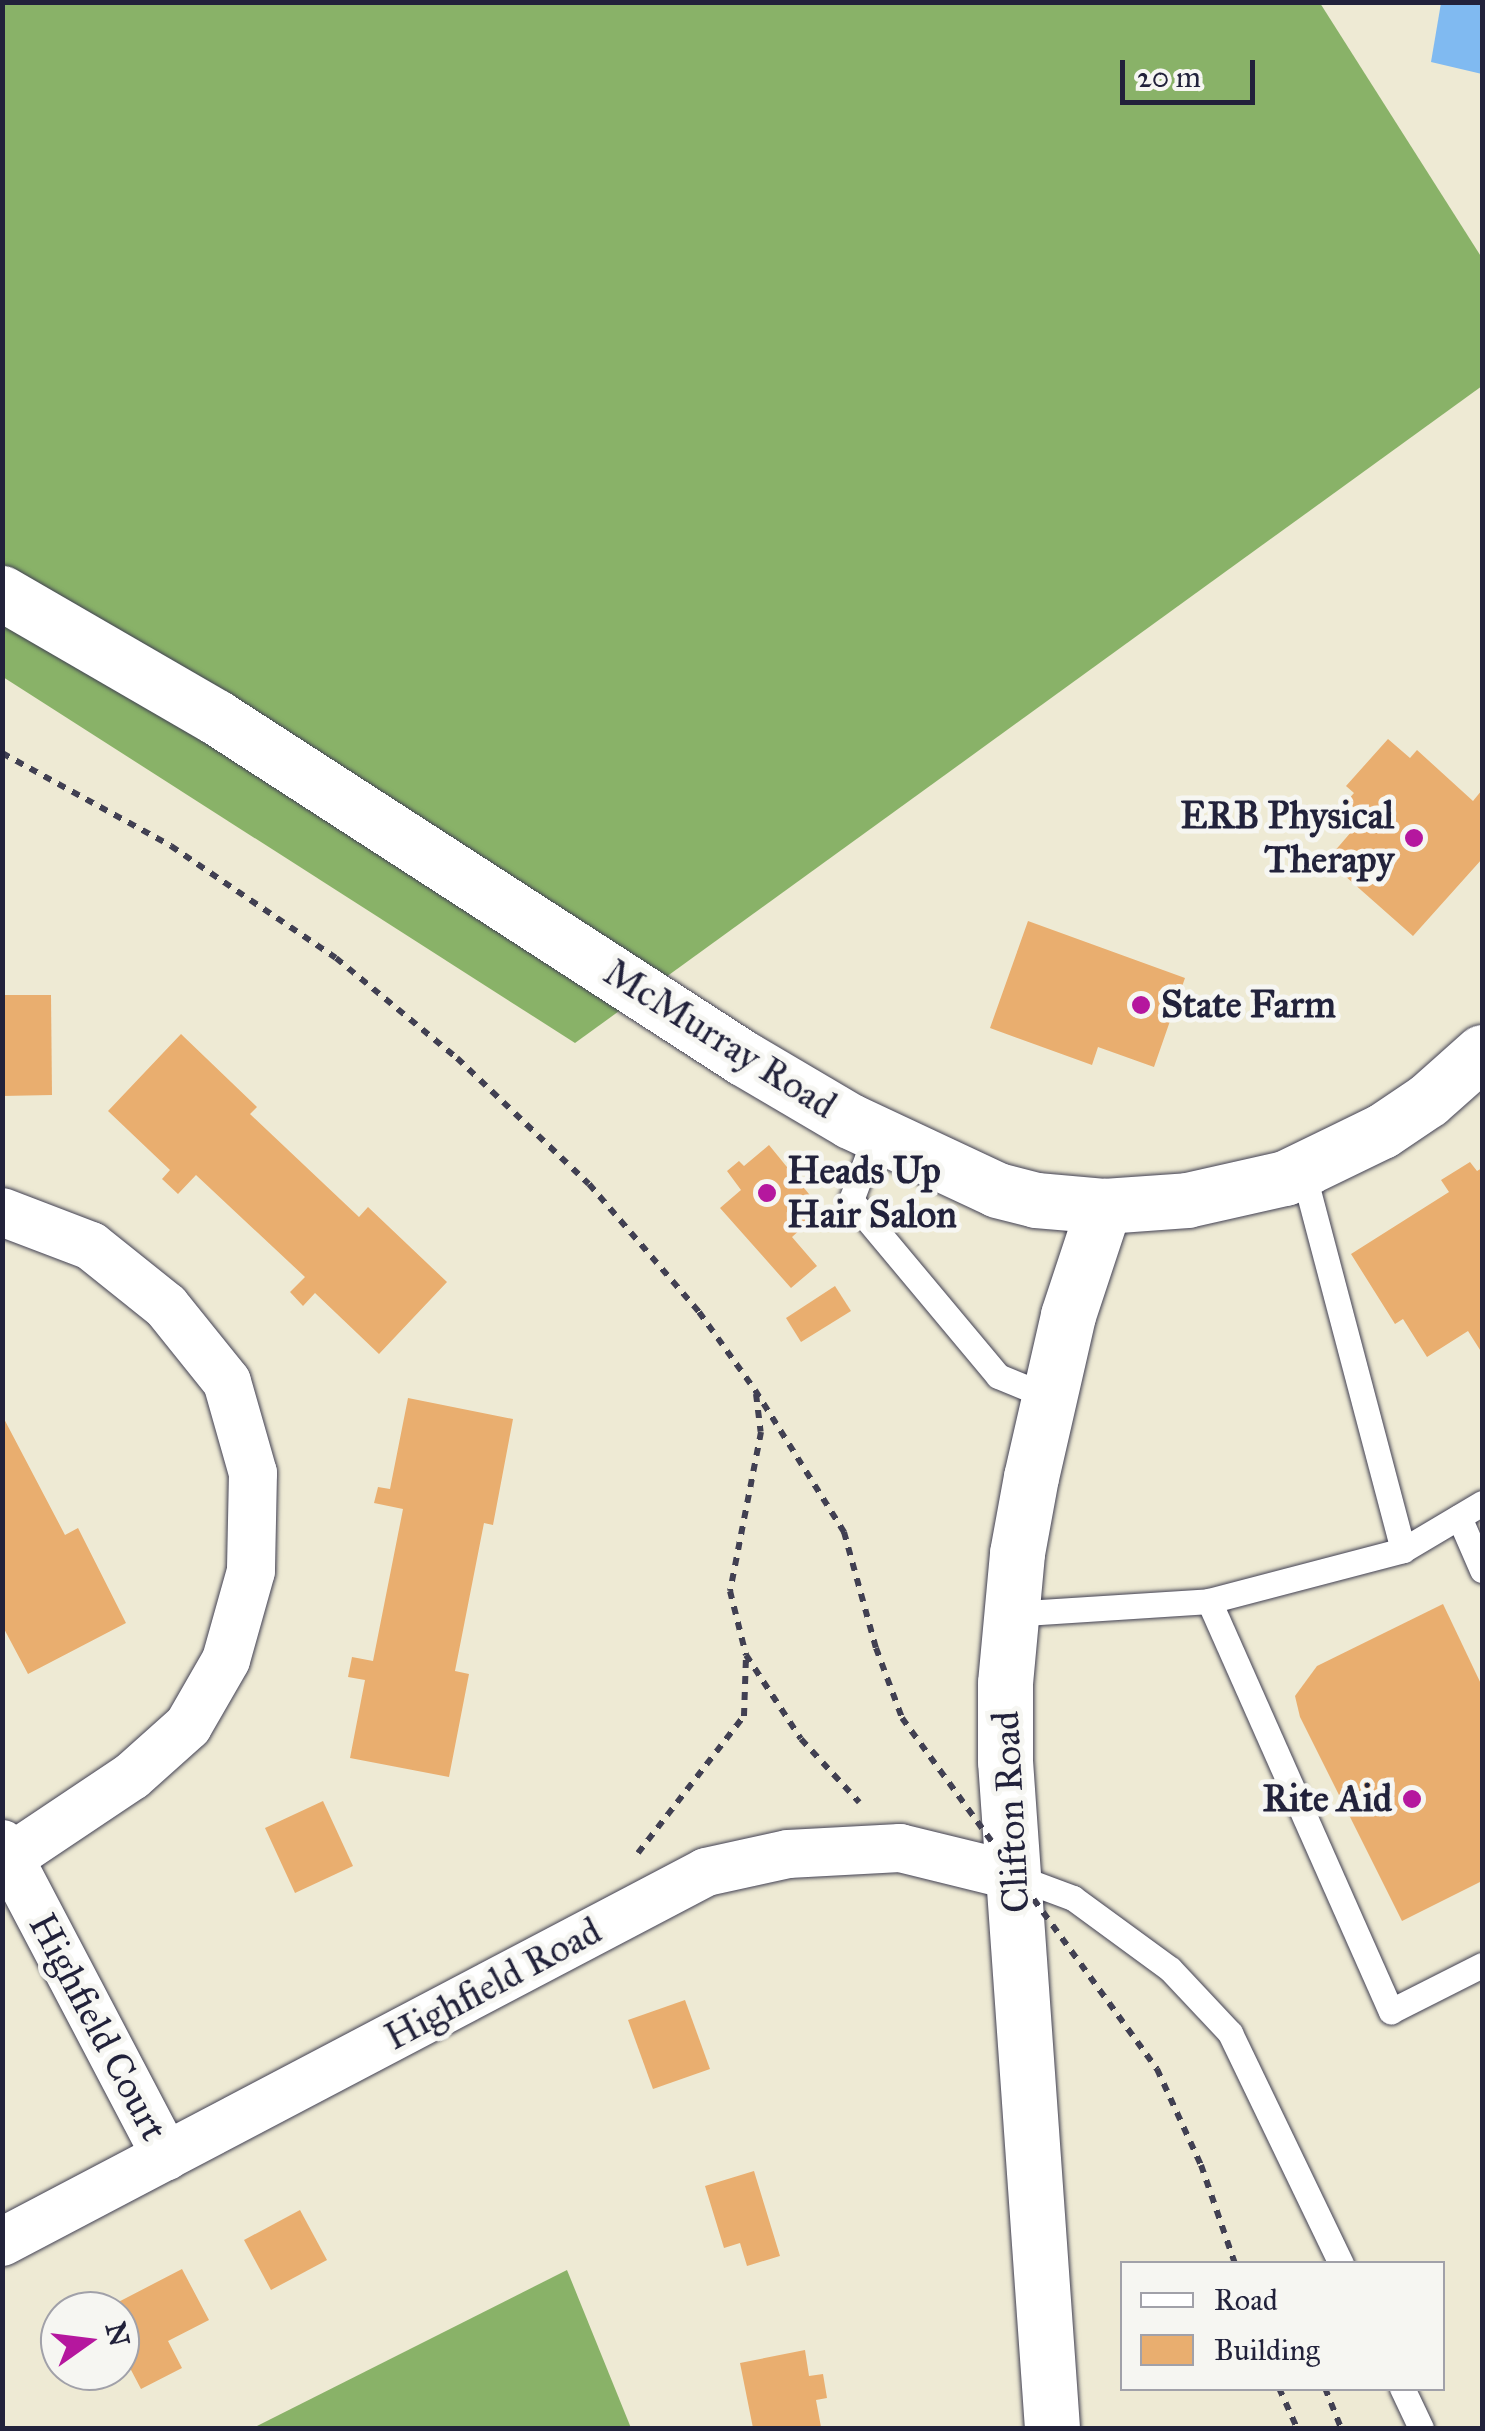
<!DOCTYPE html>
<style>
body{margin:0}
#map{position:relative;width:1485px;height:2431px;overflow:hidden;background:#eeead4;font-family:"IM FELL Great Primer",serif}
div>[style]{position:absolute}
.forest>*{inset:0;background:#89b268}
.water>*{inset:0;background:#80baf1}
.building>*{inset:0;background:#e9ae6f}
.path>*{height:6px;margin-top:-3px;transform-origin:0;background:repeating-linear-gradient(90deg,#414052 0 8px,transparent 0 16px)}
.roads{filter:drop-shadow(0 0 2px #414052) drop-shadow(0 0 2px #414052)}
.lane>*{height:25px;margin:-12.5px;padding:0 12.5px;transform-origin:12.5px;border-radius:12.5px;background:#fff}
.street>*{height:48px;margin:-24px;padding:0 24px;transform-origin:24px;border-radius:24px;background:#fff}
.secondary>*{height:55px;margin:-27.5px;padding:0 27.5px;transform-origin:27.5px;border-radius:27.5px;background:#fff}
.path-bridge>*{height:6px;margin-top:-3px;transform-origin:0;background:repeating-linear-gradient(90deg,#414052 0 8px,transparent 0 16px)}
.dots>*{width:28px;height:28px;translate:-50% -50%;box-sizing:border-box;border:5px solid #f6f6f2;border-radius:50%}
span{translate:-50% -50%;white-space:nowrap;text-align:center;line-height:1.15;-webkit-text-stroke:10px #f6f6f2;paint-order:stroke}
.poi-label{font-size:38px;color:#22223b;font-weight:700}
.right{translate:-100% -50%;text-align:right}
.left{translate:0 -50%;text-align:left}
.street-label{font-size:38px;color:#22223b}
.frame{position:absolute;inset:0;border:5px solid #22223b;pointer-events:none}
.legend{position:absolute;left:1120px;top:2261px;width:325px;height:130px;box-sizing:border-box;background:#f6f6f2;border:2px solid #a1a1a9;margin:0;padding:12px 18px;list-style:none;font-size:30px;color:#22223b}
.legend li{display:flex;align-items:center;gap:20px;height:50px}
.legend b{width:50px;border:2px solid #a1a1a9}
.north{position:absolute;left:40px;top:2291px;width:100px;height:100px;box-sizing:border-box;background:#f6f6f2;border:2px solid #a1a1a9;border-radius:50%;rotate:76deg;font-size:28px;font-weight:700;line-height:40px;text-align:center;color:#22223b}
.north::after{content:'';display:block;margin:auto;width:35px;height:45px;background:#b5179e;clip-path:polygon(50% 0,100% 100%,50% 72%,0 100%)}
.scale{position:absolute;left:1120px;top:60px;width:135px;height:45px;box-sizing:border-box;border:5px solid #22223b;border-top:0;padding-left:12px;font-size:30px;line-height:35px;white-space:nowrap;color:#22223b;-webkit-text-stroke:8px #f6f6f2;paint-order:stroke}
</style>
<div id="map">
<div class="forest">
<i style="clip-path:polygon(2px 3px,1320px 3px,1482px 258px,1482px 386px,575px 1043px,3px 677px)"></i>
<i style="clip-path:polygon(567px 2270px,631px 2428px,253px 2428px)"></i>
</div>
<div class="water">
<i style="clip-path:polygon(1441px 3px,1482px 3px,1482px 74px,1431px 62px)"></i>
</div>
<div class="building">
<i style="clip-path:polygon(1388px 739px,1410px 758px,1417px 750px,1473px 801px,1482px 790px,1482px 859px,1413px 936px,1327px 860px,1364px 817px,1347px 801px,1354px 793px,1346px 786px)"></i>
<i style="clip-path:polygon(1028px 921px,1185px 978px,1154px 1067px,1098px 1047px,1092px 1065px,990px 1028px)"></i>
<i style="clip-path:polygon(2px 995px,51px 995px,52px 1095px,2px 1096px)"></i>
<i style="clip-path:polygon(181px 1034px,257px 1107px,250px 1114px,359px 1217px,368px 1207px,447px 1282px,379px 1354px,315px 1293px,303px 1306px,290px 1292px,305px 1277px,196px 1175px,178px 1194px,162px 1179px,170px 1170px,108px 1111px)"></i>
<i style="clip-path:polygon(769px 1145px,822px 1210px,792px 1237px,817px 1266px,791px 1288px,720px 1208px,741px 1190px,727px 1171px,739px 1161px,744px 1166px)"></i>
<i style="clip-path:polygon(1470px 1162px,1477px 1171px,1482px 1168px,1482px 1353px,1468px 1331px,1427px 1357px,1403px 1319px,1395px 1324px,1351px 1254px,1449px 1192px,1441px 1180px)"></i>
<i style="clip-path:polygon(835px 1286px,851px 1311px,801px 1342px,786px 1318px)"></i>
<i style="clip-path:polygon(408px 1398px,513px 1419px,493px 1525px,484px 1523px,455px 1671px,469px 1674px,449px 1777px,350px 1758px,365px 1680px,348px 1677px,352px 1657px,373px 1661px,403px 1509px,374px 1503px,378px 1487px,390px 1489px)"></i>
<i style="clip-path:polygon(2px 1415px,65px 1535px,78px 1528px,126px 1623px,28px 1674px,2px 1625px)"></i>
<i style="clip-path:polygon(1443px 1604px,1482px 1686px,1482px 1881px,1402px 1921px,1300px 1717px,1295px 1696px,1317px 1666px)"></i>
<i style="clip-path:polygon(323px 1801px,353px 1866px,295px 1893px,265px 1828px)"></i>
<i style="clip-path:polygon(685px 2000px,710px 2069px,653px 2089px,628px 2020px)"></i>
<i style="clip-path:polygon(754px 2171px,780px 2256px,747px 2266px,740px 2243px,724px 2248px,705px 2186px)"></i>
<i style="clip-path:polygon(300px 2210px,327px 2260px,271px 2290px,244px 2240px)"></i>
<i style="clip-path:polygon(182px 2269px,209px 2320px,168px 2341px,182px 2368px,141px 2389px,120px 2349px,120px 2311px,101px 2311px)"></i>
<i style="clip-path:polygon(805px 2350px,809px 2376px,823px 2374px,827px 2398px,816px 2400px,821px 2427px,753px 2428px,740px 2363px)"></i>
</div>
<div class="path">
<i style="left:2px;top:753px;width:193px;rotate:28.8deg"></i>
<i style="left:171px;top:846px;width:199px;rotate:34.2deg"></i>
<i style="left:336px;top:958px;width:157px;rotate:39.6deg"></i>
<i style="left:457px;top:1058px;width:182px;rotate:43.7deg"></i>
<i style="left:589px;top:1184px;width:169px;rotate:49.3deg"></i>
<i style="left:699px;top:1312px;width:96px;rotate:54.3deg"></i>
<i style="left:755px;top:1390px;width:168px;rotate:57.9deg"></i>
<i style="left:844px;top:1532px;width:120px;rotate:74.6deg"></i>
<i style="left:876px;top:1648px;width:75px;rotate:69.6deg"></i>
<i style="left:756px;top:1394px;width:38px;rotate:83deg"></i>
<i style="left:761px;top:1432px;width:162px;rotate:101deg"></i>
<i style="left:730px;top:1591px;width:66px;rotate:76deg"></i>
<i style="left:746px;top:1655px;width:100px;rotate:56.8deg"></i>
<i style="left:801px;top:1739px;width:86px;rotate:47.4deg"></i>
<i style="left:638px;top:1853px;width:173px;rotate:-52.3deg"></i>
<i style="left:744px;top:1716px;width:59px;rotate:-88.1deg"></i>
<i style="left:1157px;top:2069px;width:106px;rotate:65.4deg"></i>
<i style="left:1201px;top:2165px;width:105px;rotate:71deg"></i>
<i style="left:1279px;top:2388px;width:44px;rotate:65.8deg"></i>
<i style="left:1325px;top:2388px;width:43px;rotate:68.2deg"></i>
</div>
<div class="roads">
<div class="lane">
<i style="left:876px;top:1134px;width:71px;rotate:110.7deg"></i>
<i style="left:851px;top:1200px;width:229px;rotate:50.1deg"></i>
<i style="left:998px;top:1376px;width:55px;rotate:22.4deg"></i>
<i style="left:1459px;top:1517px;width:58px;rotate:66.5deg"></i>
<i style="left:1403px;top:1550px;width:92px;rotate:-30.7deg"></i>
<i style="left:1209px;top:1601px;width:201px;rotate:-14.7deg"></i>
<i style="left:1403px;top:1550px;width:392px;rotate:-104.8deg"></i>
<i style="left:1010px;top:1614px;width:199px;rotate:-3.7deg"></i>
<i style="left:1209px;top:1601px;width:449px;rotate:66.1deg"></i>
<i style="left:1391px;top:2011px;width:102px;rotate:-26.8deg"></i>
<i style="left:1014px;top:1876px;width:63px;rotate:20.4deg"></i>
<i style="left:1073px;top:1898px;width:120px;rotate:36.2deg"></i>
<i style="left:1170px;top:1969px;width:88px;rotate:46.8deg"></i>
<i style="left:1230px;top:2033px;width:256px;rotate:64.3deg"></i>
<i style="left:1402px;top:2388px;width:44px;rotate:64.6deg"></i>
</div>
<div class="street">
<i style="left:2px;top:1212px;width:95px;rotate:20.9deg"></i>
<i style="left:91px;top:1246px;width:96px;rotate:38.7deg"></i>
<i style="left:166px;top:1306px;width:97px;rotate:51.2deg"></i>
<i style="left:227px;top:1382px;width:95px;rotate:74.1deg"></i>
<i style="left:253px;top:1473px;width:98px;rotate:91.2deg"></i>
<i style="left:251px;top:1571px;width:92px;rotate:105.7deg"></i>
<i style="left:226px;top:1660px;width:76px;rotate:119.9deg"></i>
<i style="left:188px;top:1726px;width:75px;rotate:138.2deg"></i>
<i style="left:132px;top:1776px;width:156px;rotate:146.2deg"></i>
<i style="left:2px;top:1844px;width:353px;rotate:62.3deg"></i>
<i style="left:2px;top:2242px;width:795px;rotate:-27.72deg"></i>
<i style="left:706px;top:1872px;width:84px;rotate:-12.4deg"></i>
<i style="left:788px;top:1854px;width:112px;rotate:-3.1deg"></i>
<i style="left:900px;top:1848px;width:117px;rotate:13.8deg"></i>
</div>
<div class="secondary">
<i style="left:2px;top:593px;width:247px;rotate:30.1deg"></i>
<i style="left:216px;top:717px;width:628px;rotate:32.91deg"></i>
<i style="left:743px;top:1058px;width:124px;rotate:30.5deg"></i>
<i style="left:850px;top:1121px;width:162px;rotate:25.1deg"></i>
<i style="left:997px;top:1190px;width:40px;rotate:14.4deg"></i>
<i style="left:1036px;top:1200px;width:68px;rotate:5deg"></i>
<i style="left:1104px;top:1206px;width:83px;rotate:-4.1deg"></i>
<i style="left:1187px;top:1200px;width:100px;rotate:-12.7deg"></i>
<i style="left:1285px;top:1178px;width:108px;rotate:-25.9deg"></i>
<i style="left:1382px;top:1131px;width:55px;rotate:-34deg"></i>
<i style="left:1428px;top:1100px;width:72px;rotate:-41.6deg"></i>
<i style="left:1052px;top:2428px;width:669px;rotate:-94.03deg"></i>
<i style="left:1005px;top:1761px;width:78px;rotate:-90deg"></i>
<i style="left:1005px;top:1683px;width:131px;rotate:-84.7deg"></i>
<i style="left:1017px;top:1553px;width:77px;rotate:-79.6deg"></i>
<i style="left:1031px;top:1477px;width:166px;rotate:-77.1deg"></i>
<i style="left:1068px;top:1315px;width:115px;rotate:-71.7deg"></i>
</div>
</div>
<div class="path-bridge">
<i style="left:902px;top:1718px;width:434px;rotate:54deg"></i>
</div>
<div class="dots">
<i style="left:1414px;top:838px;background:#b5179e"></i>
<i style="left:1141px;top:1005px;background:#b5179e"></i>
<i style="left:767px;top:1193px;background:#b5179e"></i>
<i style="left:1412px;top:1799px;background:#b5179e"></i>
</div>
<div class="poi-label">
<span class="right" style="left:1394px;top:838px">ERB Physical<br>Therapy</span>
<span class="left" style="left:1161px;top:1005px">State Farm</span>
<span class="left" style="left:787px;top:1193px">Heads Up<br>Hair Salon</span>
<span class="right" style="left:1392px;top:1799px">Rite Aid</span>
</div>
<div class="street-label">
<span style="left:720px;top:1039px;rotate:32deg">McMurray Road</span>
<span style="left:1011px;top:1812px;rotate:-93deg">Clifton Road</span>
<span style="left:493px;top:1984px;rotate:-28deg">Highfield Road</span>
<span style="left:98px;top:2027px;rotate:62deg">Highfield Court</span>
</div>
<div class="frame"></div>
<ul class="legend">
<li><b style="height:12px;background:#fff"></b>Road</li>
<li><b style="height:28px;background:#e9ae6f"></b>Building</li>
</ul>
<div class="north">N</div>
<div class="scale">20 m</div>
</div>
